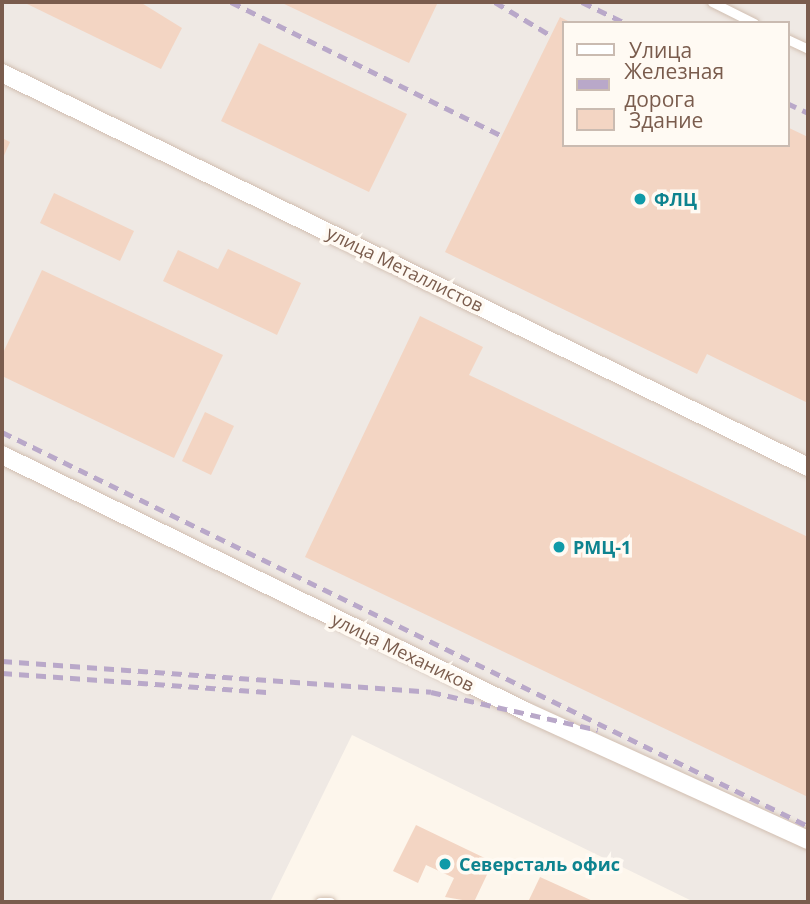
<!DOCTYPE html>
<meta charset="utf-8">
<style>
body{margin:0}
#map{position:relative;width:810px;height:904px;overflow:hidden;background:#fdf6ec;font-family:"Open Sans",sans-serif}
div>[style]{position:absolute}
.industrial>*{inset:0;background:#efe9e4}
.building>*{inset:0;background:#f3d5c3}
.roads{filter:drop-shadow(0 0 2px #d1beb0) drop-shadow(0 0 2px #d1beb0)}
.service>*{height:9px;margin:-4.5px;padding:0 4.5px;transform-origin:4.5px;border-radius:4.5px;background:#fff}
.minor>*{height:18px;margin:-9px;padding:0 9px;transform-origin:9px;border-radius:9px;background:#fff}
.rail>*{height:5px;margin-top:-2.5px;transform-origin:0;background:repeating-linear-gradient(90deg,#b9a8c9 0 10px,transparent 0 17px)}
.dots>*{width:19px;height:19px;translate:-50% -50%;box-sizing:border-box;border:4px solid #fffaf3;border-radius:50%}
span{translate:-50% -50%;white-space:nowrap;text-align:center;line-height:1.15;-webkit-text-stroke:7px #fffaf3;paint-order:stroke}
.culture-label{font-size:18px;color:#0d838f;font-weight:700}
.left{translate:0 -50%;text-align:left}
.street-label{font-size:18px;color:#7a5c4d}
.frame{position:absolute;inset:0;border:4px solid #7a5c4d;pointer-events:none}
.legend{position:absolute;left:562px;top:21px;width:228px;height:126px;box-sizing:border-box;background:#fffaf3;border:2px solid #cabbb1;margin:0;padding:9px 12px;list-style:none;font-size:21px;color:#7a5c4d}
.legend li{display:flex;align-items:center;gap:14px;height:35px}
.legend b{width:35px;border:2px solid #cabbb1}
</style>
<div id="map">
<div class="industrial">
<i style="clip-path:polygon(evenodd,2px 2px,808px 2px,808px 902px,694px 902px,352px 735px,270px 902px,2px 902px,2px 2px,563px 23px,787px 23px,787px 145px,563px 145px,563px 23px)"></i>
</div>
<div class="building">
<i style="clip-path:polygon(23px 2px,140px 2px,182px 28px,161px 69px)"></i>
<i style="clip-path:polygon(280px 2px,438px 2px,409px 63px)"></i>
<i style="clip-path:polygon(560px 17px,572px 23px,563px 23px,563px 145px,787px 145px,787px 127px,808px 137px,808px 403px,707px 354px,697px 374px,445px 252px)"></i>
<i style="clip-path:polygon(259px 43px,407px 114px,369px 192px,221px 121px)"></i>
<i style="clip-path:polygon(2px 138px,10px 142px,2px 160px)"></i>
<i style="clip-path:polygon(54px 193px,134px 231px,120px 261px,40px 223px)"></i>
<i style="clip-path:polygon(228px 249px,301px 283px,277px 335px,163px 281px,178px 250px,218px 269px)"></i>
<i style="clip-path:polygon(42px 270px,223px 355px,174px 458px,2px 376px,2px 355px)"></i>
<i style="clip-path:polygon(420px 316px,483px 347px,469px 375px,808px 537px,808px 797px,305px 557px)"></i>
<i style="clip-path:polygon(205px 412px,234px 426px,211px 475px,182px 461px)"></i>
<i style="clip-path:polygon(416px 825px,493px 862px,474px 902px,445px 897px,454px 878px,426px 865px,418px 883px,393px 871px)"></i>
<i style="clip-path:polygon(540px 877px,595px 902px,528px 902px)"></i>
</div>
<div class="roads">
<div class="service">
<i style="left:712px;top:2px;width:47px;rotate:26.6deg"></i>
<i style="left:787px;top:39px;width:23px;rotate:25deg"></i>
<i style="left:320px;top:902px;width:10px"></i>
</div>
<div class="minor">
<i style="left:2px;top:73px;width:897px;rotate:26.05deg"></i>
<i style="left:2px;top:455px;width:585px;rotate:26.08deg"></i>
<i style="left:527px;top:712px;width:309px;rotate:24.5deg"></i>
</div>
</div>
<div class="rail">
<i style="left:231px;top:2px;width:302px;rotate:26.3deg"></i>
<i style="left:495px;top:2px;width:64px;rotate:31deg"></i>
<i style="left:582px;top:2px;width:48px;rotate:26deg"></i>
<i style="left:787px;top:103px;width:23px;rotate:25deg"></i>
<i style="left:2px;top:432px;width:897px;rotate:26.05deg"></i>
<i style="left:2px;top:661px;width:430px;rotate:4.1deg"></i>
<i style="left:431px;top:692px;width:171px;rotate:12.8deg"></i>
<i style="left:2px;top:673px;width:268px;rotate:4.1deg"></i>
</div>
<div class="dots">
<i style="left:640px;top:199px;background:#0f9aa8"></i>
<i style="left:559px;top:547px;background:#0f9aa8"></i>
<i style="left:445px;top:864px;background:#0f9aa8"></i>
</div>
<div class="culture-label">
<span class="left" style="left:654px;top:199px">ФЛЦ</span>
<span class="left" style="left:573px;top:547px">РМЦ-1</span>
<span class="left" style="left:459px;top:864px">Северсталь офис</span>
</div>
<div class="street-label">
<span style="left:405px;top:269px;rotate:26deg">улица Металлистов</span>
<span style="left:403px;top:652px;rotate:26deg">улица Механиков</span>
</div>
<div class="frame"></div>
<ul class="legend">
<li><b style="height:9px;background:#fff"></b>Улица</li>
<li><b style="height:9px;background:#b9a8c9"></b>Железная дорога</li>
<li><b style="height:19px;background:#f3d5c3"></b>Здание</li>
</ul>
</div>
